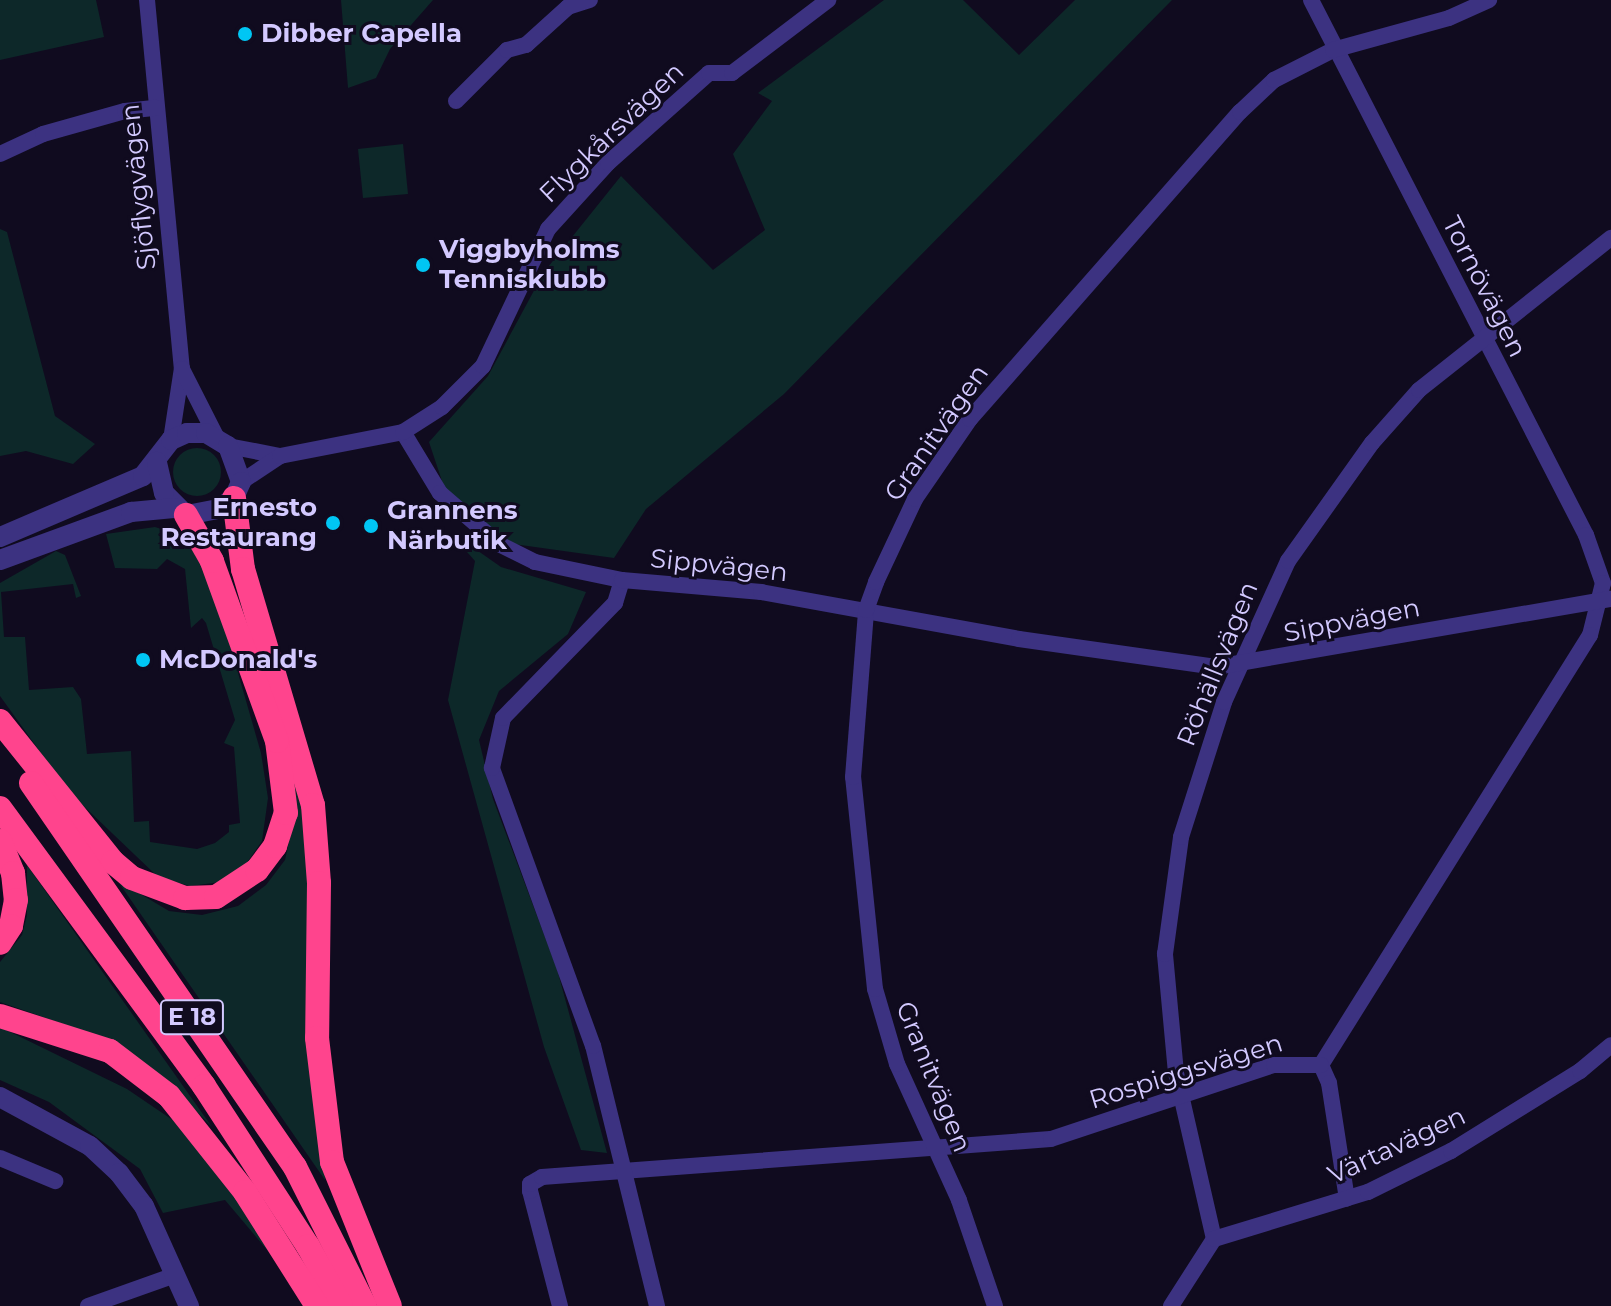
<!DOCTYPE html>
<meta charset="utf-8">
<style>
body{margin:0}
#map{position:relative;width:1611px;height:1306px;overflow:hidden;background:#100b1f;font-family:Montserrat,sans-serif}
div>[style]{position:absolute}
.green>*{inset:0;background:#0d2829}
.round{border-radius:50%}
.minor>*{height:16px;margin:-8px;padding:0 8px;transform-origin:8px;border-radius:8px;background:#3c3281}
.tertiary>*{height:20px;margin:-10px;padding:0 10px;transform-origin:10px;border-radius:10px;background:#3c3281}
.motorway>*{height:24px;margin:-12px;padding:0 12px;transform-origin:12px;border-radius:12px;background:#ff448d}
.dots>*{width:22px;height:22px;translate:-50% -50%;box-sizing:border-box;border:4px solid #100b1f;border-radius:50%}
span{translate:-50% -50%;white-space:nowrap;text-align:center;line-height:1.15;-webkit-text-stroke:6px #100b1f;paint-order:stroke}
.shield-label span{padding:2px 6px;background:#100b1f;border:2px solid;border-radius:6px;-webkit-text-stroke-width:0}
.shield-label{font-size:24px;color:#d3c9ff;font-weight:700}
.poi-label{font-size:26px;color:#d3c9ff;font-weight:700}
.left{translate:0 -50%;text-align:left}
.right{translate:-100% -50%;text-align:right}
.street-label{font-size:26px;color:#d3c9ff}
</style>
<div id="map">
<div class="green">
<i style="clip-path:polygon(0 0,96px 0,104px 37px,0 60px)"></i>
<i style="clip-path:polygon(341px 0,433px 0,390px 49px,376px 78px,348px 88px)"></i>
<i style="clip-path:polygon(884px 0,963px 0,1019px 55px,1075px 0,1172px 0,784px 394px,646px 509px,614px 558px,507px 543px,445px 490px,429px 442px,488px 376px,544px 272px,621px 176px,713px 270px,765px 230px,733px 154px,772px 101px,758px 93px)"></i>
<i style="clip-path:polygon(403px 144px,408px 194px,363px 198px,358px 149px)"></i>
<i style="clip-path:polygon(0 229px,7px 232px,55px 416px,95px 444px,73px 464px,26px 451px,0 456px)"></i>
<i class="round" style="left:173px;top:448px;width:48px;height:48px"></i>
<i style="clip-path:polygon(155px 527px,187px 537px,215px 593px,261px 753px,268px 798px,262px 841px,246px 864px,221px 882px,190px 886px,158px 877px,69px 792px,0 696px,0 583px,56px 551px,65px 555px,81px 596px,76px 598px,73px 584px,1px 592px,4px 637px,25px 637px,29px 690px,73px 687px,81px 699px,87px 754px,131px 751px,134px 822px,149px 821px,150px 842px,197px 849px,215px 843px,229px 832px,229px 825px,240px 823px,234px 747px,224px 743px,235px 720px,206px 623px,202px 618px,191px 628px,185px 569px,167px 559px,157px 569px,115px 568px,106px 534px)"></i>
<i style="clip-path:polygon(471px 546px,501px 567px,586px 592px,568px 634px,499px 691px,479px 740px,493px 799px,557px 969px,607px 1153px,581px 1150px,544px 1047px,448px 700px,475px 561px,467px 552px)"></i>
<i style="clip-path:polygon(294px 763px,304px 821px,325px 1180px,117px 880px,169px 911px,202px 915px,238px 906px,266px 885px,285px 860px,292px 828px)"></i>
<i style="clip-path:polygon(27px 865px,212px 1127px,178px 1093px,69px 1026px,0 1002px,0 962px,22px 935px,27px 915px)"></i>
<i style="clip-path:polygon(0 1027px,127px 1089px,180px 1125px,224px 1177px,273px 1257px,225px 1200px,163px 1213px,140px 1169px,49px 1102px,0 1080px)"></i>
</div>
<div class="minor">
<i style="left:147px;top:0;width:370px;rotate:84.6deg"></i>
<i style="left:182px;top:368px;width:73px;rotate:98.7deg"></i>
<i style="left:1311px;top:0;width:602px;rotate:62.8deg"></i>
<i style="left:1586px;top:535px;width:51px;rotate:70.5deg"></i>
<i style="left:1603px;top:583px;width:54px;rotate:104deg"></i>
<i style="left:1590px;top:635px;width:507px;rotate:122.03deg"></i>
<i style="left:456px;top:101px;width:72px;rotate:-45deg"></i>
<i style="left:507px;top:50px;width:20px;rotate:-15deg"></i>
<i style="left:526px;top:45px;width:57px;rotate:-42.1deg"></i>
<i style="left:568px;top:7px;width:23px;rotate:-18deg"></i>
<i style="left:0;top:154px;width:47px;rotate:-24.9deg"></i>
<i style="left:43px;top:134px;width:85px;rotate:-15.7deg"></i>
<i style="left:125px;top:111px;width:31px;rotate:-6deg"></i>
<i style="left:182px;top:369px;width:75px;rotate:63.1deg"></i>
<i style="left:403px;top:432px;width:71px;rotate:58.8deg"></i>
<i style="left:440px;top:493px;width:78px;rotate:40.8deg"></i>
<i style="left:499px;top:544px;width:40px;rotate:26.6deg"></i>
<i style="left:535px;top:562px;width:89px;rotate:11.7deg"></i>
<i style="left:228px;top:446px;width:53px;rotate:10.9deg"></i>
<i style="left:280px;top:456px;width:47px;rotate:146.3deg"></i>
<i style="left:280px;top:456px;width:125px;rotate:-11deg"></i>
<i style="left:403px;top:432px;width:46px;rotate:-32.7deg"></i>
<i style="left:442px;top:407px;width:58px;rotate:-45deg"></i>
<i style="left:483px;top:366px;width:152px;rotate:-64.6deg"></i>
<i style="left:548px;top:229px;width:89px;rotate:-47.7deg"></i>
<i style="left:608px;top:163px;width:135px;rotate:-41.7deg"></i>
<i style="left:709px;top:73px;width:23px"></i>
<i style="left:732px;top:73px;width:121px;rotate:-37.2deg"></i>
<i style="left:1321px;top:1065px;width:20px;rotate:66deg"></i>
<i style="left:1329px;top:1083px;width:117px;rotate:81.2deg"></i>
<i style="left:0;top:1158px;width:60px;rotate:22.7deg"></i>
<i style="left:1214px;top:1239px;width:170px;rotate:-102.9deg"></i>
<i style="left:1176px;top:1073px;width:120px;rotate:-95.3deg"></i>
<i style="left:1165px;top:954px;width:118px;rotate:-82.2deg"></i>
<i style="left:1181px;top:837px;width:142px;rotate:-72.3deg"></i>
<i style="left:1224px;top:702px;width:155px;rotate:-65.6deg"></i>
<i style="left:1288px;top:561px;width:145px;rotate:-54.6deg"></i>
<i style="left:1372px;top:443px;width:71px;rotate:-48.4deg"></i>
<i style="left:1419px;top:390px;width:245px;rotate:-38.4deg"></i>
<i style="left:88px;top:1306px;width:92px;rotate:-19.6deg"></i>
<i style="left:560px;top:1306px;width:119px;rotate:-104.6deg"></i>
<i style="left:530px;top:1191px;width:7px;rotate:-90deg"></i>
<i style="left:530px;top:1184px;width:14px;rotate:-30deg"></i>
<i style="left:542px;top:1177px;width:510px;rotate:-4.27deg"></i>
<i style="left:1051px;top:1139px;width:235px;rotate:-18.4deg"></i>
<i style="left:1274px;top:1065px;width:47px"></i>
<i style="left:657px;top:1306px;width:268px;rotate:-103.8deg"></i>
<i style="left:593px;top:1046px;width:296px;rotate:-110deg"></i>
<i style="left:492px;top:768px;width:51px;rotate:-77.6deg"></i>
<i style="left:503px;top:718px;width:161px;rotate:-45.8deg"></i>
<i style="left:615px;top:603px;width:24px;rotate:-73deg"></i>
<i style="left:622px;top:580px;width:140px;rotate:4.9deg"></i>
<i style="left:761px;top:592px;width:262px;rotate:10.3deg"></i>
<i style="left:1019px;top:639px;width:199px;rotate:8.1deg"></i>
<i style="left:1216px;top:667px;width:401px;rotate:-9.8deg"></i>
<i style="left:995px;top:1306px;width:112px;rotate:-108.8deg"></i>
<i style="left:959px;top:1200px;width:149px;rotate:-114.5deg"></i>
<i style="left:897px;top:1064px;width:78px;rotate:-106.3deg"></i>
<i style="left:875px;top:989px;width:213px;rotate:-95.9deg"></i>
<i style="left:853px;top:777px;width:168px;rotate:-85.5deg"></i>
<i style="left:866px;top:610px;width:30px;rotate:-70deg"></i>
<i style="left:876px;top:582px;width:92px;rotate:-64.8deg"></i>
<i style="left:915px;top:499px;width:97px;rotate:-55.5deg"></i>
<i style="left:970px;top:419px;width:409px;rotate:-48.7deg"></i>
<i style="left:1240px;top:112px;width:47px;rotate:-43.3deg"></i>
<i style="left:1274px;top:80px;width:66px;rotate:-27deg"></i>
<i style="left:1333px;top:50px;width:120px;rotate:-15.4deg"></i>
<i style="left:1449px;top:18px;width:44px;rotate:-24.2deg"></i>
<i style="left:1171px;top:1306px;width:80px;rotate:-57.3deg"></i>
<i style="left:1214px;top:1239px;width:161px;rotate:-17deg"></i>
<i style="left:1368px;top:1192px;width:93px;rotate:-26.3deg"></i>
<i style="left:1451px;top:1151px;width:152px;rotate:-31.8deg"></i>
<i style="left:1580px;top:1071px;width:40px;rotate:-40deg"></i>
</div>
<div class="tertiary">
<i style="left:0;top:537px;width:155px;rotate:-23.1deg"></i>
<i style="left:143px;top:476px;width:46px;rotate:-52.1deg"></i>
<i style="left:171px;top:440px;width:17px;rotate:-24deg"></i>
<i style="left:187px;top:433px;width:19px"></i>
<i style="left:206px;top:433px;width:26px;rotate:31deg"></i>
<i style="left:228px;top:446px;width:38px;rotate:70deg"></i>
<i style="left:241px;top:482px;width:17px;rotate:114deg"></i>
<i style="left:234px;top:498px;width:19px;rotate:145deg"></i>
<i style="left:218px;top:509px;width:33px;rotate:169deg"></i>
<i style="left:186px;top:515px;width:31px;rotate:-135deg"></i>
<i style="left:164px;top:493px;width:32px;rotate:-103deg"></i>
<i style="left:0;top:560px;width:140px;rotate:-20.1deg"></i>
<i style="left:131px;top:512px;width:43px;rotate:-5.3deg"></i>
<i style="left:0;top:1097px;width:102px;rotate:28.6deg"></i>
<i style="left:90px;top:1146px;width:40px;rotate:43deg"></i>
<i style="left:119px;top:1173px;width:41px;rotate:52.9deg"></i>
<i style="left:144px;top:1206px;width:110px;rotate:65.8deg"></i>
</div>
<div class="motorway">
<i style="left:234px;top:498px;width:72px;rotate:82.8deg"></i>
<i style="left:243px;top:569px;width:246px;rotate:73.5deg"></i>
<i style="left:313px;top:805px;width:78px;rotate:85.6deg"></i>
<i style="left:319px;top:883px;width:155px;rotate:90.7deg"></i>
<i style="left:317px;top:1038px;width:125px;rotate:83.1deg"></i>
<i style="left:332px;top:1162px;width:155px;rotate:68.1deg"></i>
<i style="left:0;top:721px;width:181px;rotate:51.3deg"></i>
<i style="left:113px;top:862px;width:25px;rotate:40deg"></i>
<i style="left:132px;top:878px;width:57px;rotate:20.7deg"></i>
<i style="left:185px;top:898px;width:31px;rotate:-2deg"></i>
<i style="left:216px;top:897px;width:49px;rotate:-33.4deg"></i>
<i style="left:257px;top:870px;width:30px;rotate:-53deg"></i>
<i style="left:275px;top:846px;width:35px;rotate:-72deg"></i>
<i style="left:286px;top:813px;width:73px;rotate:-97.1deg"></i>
<i style="left:277px;top:741px;width:191px;rotate:-109.9deg"></i>
<i style="left:212px;top:561px;width:53px;rotate:-119.5deg"></i>
<i style="left:31px;top:783px;width:466px;rotate:55.5deg"></i>
<i style="left:295px;top:1167px;width:156px;rotate:63.3deg"></i>
<i style="left:0;top:808px;width:345px;rotate:53.7deg"></i>
<i style="left:204px;top:1086px;width:191px;rotate:57deg"></i>
<i style="left:308px;top:1246px;width:68px;rotate:61.2deg"></i>
<i style="left:0;top:841px;width:35px;rotate:68deg"></i>
<i style="left:13px;top:873px;width:27px;rotate:84deg"></i>
<i style="left:16px;top:900px;width:26px;rotate:101deg"></i>
<i style="left:11px;top:926px;width:20px;rotate:123deg"></i>
<i style="left:0;top:1016px;width:115px;rotate:17.7deg"></i>
<i style="left:110px;top:1051px;width:74px;rotate:37.3deg"></i>
<i style="left:169px;top:1096px;width:122px;rotate:51.6deg"></i>
<i style="left:245px;top:1192px;width:135px;rotate:57.7deg"></i>
</div>
<div class="dots">
<i style="left:245px;top:34px;background:#00c6f4"></i>
<i style="left:423px;top:265px;background:#00c6f4"></i>
<i style="left:333px;top:523px;background:#00c6f4"></i>
<i style="left:371px;top:526px;background:#00c6f4"></i>
<i style="left:143px;top:660px;background:#00c6f4"></i>
</div>
<div class="shield-label">
<span style="left:192px;top:1017px">E 18</span>
</div>
<div class="poi-label">
<span class="left" style="left:261px;top:34px">Dibber Capella</span>
<span class="left" style="left:439px;top:265px">Viggbyholms<br>Tennisklubb</span>
<span class="right" style="left:317px;top:523px">Ernesto<br>Restaurang</span>
<span class="left" style="left:387px;top:526px">Grannens<br>Närbutik</span>
<span class="left" style="left:159px;top:660px">McDonald's</span>
</div>
<div class="street-label">
<span style="left:612px;top:133px;rotate:-44deg">Flygkårsvägen</span>
<span style="left:139px;top:187px;rotate:-96deg">Sjöflygvägen</span>
<span style="left:1484px;top:287px;rotate:63deg">Tornövägen</span>
<span style="left:937px;top:433px;rotate:-55deg">Granitvägen</span>
<span style="left:719px;top:566px;rotate:6deg">Sippvägen</span>
<span style="left:1352px;top:621px;rotate:-11deg">Sippvägen</span>
<span style="left:1218px;top:664px;rotate:-68deg">Röhällsvägen</span>
<span style="left:1186px;top:1072px;rotate:-17deg">Rospiggsvägen</span>
<span style="left:933px;top:1077px;rotate:68deg">Granitvägen</span>
<span style="left:1397px;top:1146px;rotate:-25deg">Värtavägen</span>
</div>
</div>
